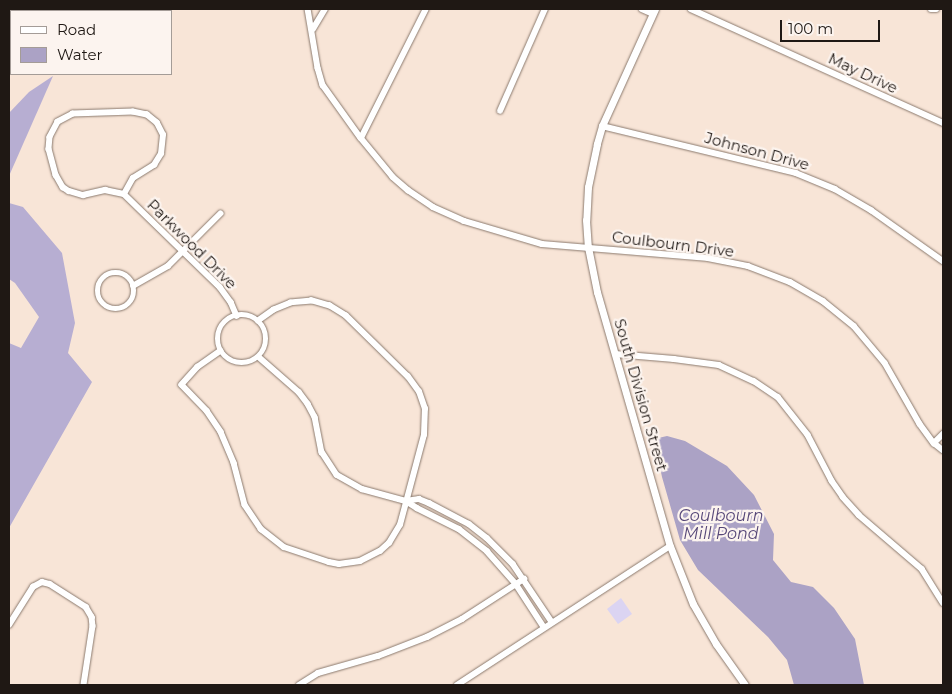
<!DOCTYPE html>
<style>
body{margin:0}
#map{position:relative;width:952px;height:694px;overflow:hidden;background:#f8e5d7;font-family:Montserrat,sans-serif}
div>[style]{position:absolute}
.green>*{inset:0;background:#dbd4f2}
.forest>*{inset:0;background:#b7aed2}
.water>*{inset:0;background:#aba2c5}
.roads{filter:drop-shadow(0 0 1px #8b7a6e) drop-shadow(0 0 1px #8b7a6e)}
.minor>*{height:5.5px;margin:-2.75px;padding:0 2.75px;transform-origin:2.75px;border-radius:2.75px;background:#fff}
.minor>.ring{margin:-2.75px;padding:0;box-sizing:content-box;background:none;border:5.5px solid #fff;border-radius:50%}
.tertiary>*{height:7px;margin:-3.5px;padding:0 3.5px;transform-origin:3.5px;border-radius:3.5px;background:#fff}
span{translate:-50% -50%;white-space:nowrap;text-align:center;line-height:1.15;-webkit-text-stroke:4.5px #fcf4ef;paint-order:stroke}
.street-label{font-size:15px;color:#1f1814}
.water-label{font-size:16px;color:#564778;font-style:italic}
.frame{position:absolute;inset:0;border:10px solid #1f1814;pointer-events:none}
.legend{position:absolute;left:10px;top:10px;width:162px;height:65px;box-sizing:border-box;background:#fcf4ef;border:1px solid #a49c97;margin:0;padding:6px 9px;list-style:none;font-size:15px;color:#1f1814}
.legend li{display:flex;align-items:center;gap:10px;height:25px}
.legend b{width:25px;border:1px solid #a49c97}
.scale{position:absolute;left:780px;top:20px;width:100px;height:22px;box-sizing:border-box;border:2px solid #1f1814;border-top:0;padding-left:6px;font-size:15px;line-height:18px;white-space:nowrap;color:#1f1814;-webkit-text-stroke:4px #fcf4ef;paint-order:stroke}
</style>
<div id="map">
<div class="green">
<i style="clip-path:polygon(621px 598px,632px 614px,618px 624px,607px 609px)"></i>
</div>
<div class="forest">
<i style="clip-path:polygon(53px 76px,9px 176px,9px 113px,29px 92px)"></i>
<i style="clip-path:polygon(9px 203px,23px 207px,62px 253px,75px 323px,68px 353px,92px 382px,9px 528px,9px 343px,21px 348px,39px 317px,15px 283px,9px 279px)"></i>
</div>
<div class="water">
<i style="clip-path:polygon(9px 9px,94px 9px,94px 11px,11px 11px,11px 20px)"></i>
<i style="clip-path:polygon(667px 436px,685px 441px,727px 466px,754px 495px,774px 534px,773px 560px,791px 582px,813px 587px,834px 608px,855px 639px,864px 685px,794px 685px,787px 660px,768px 637px,698px 570px,680px 540px,662px 477px,654px 439px)"></i>
</div>
<div class="roads">
<div class="minor">
<i style="left:308px;top:9px;width:60px;rotate:80.4deg"></i>
<i style="left:318px;top:68px;width:18px;rotate:74deg"></i>
<i style="left:323px;top:85px;width:65px;rotate:54.4deg"></i>
<i style="left:361px;top:138px;width:50px;rotate:50.6deg"></i>
<i style="left:393px;top:177px;width:20px;rotate:41deg"></i>
<i style="left:408px;top:190px;width:30px;rotate:34deg"></i>
<i style="left:433px;top:207px;width:34px;rotate:24deg"></i>
<i style="left:464px;top:221px;width:81px;rotate:16.4deg"></i>
<i style="left:542px;top:244px;width:167px;rotate:4.8deg"></i>
<i style="left:708px;top:258px;width:41px;rotate:11.3deg"></i>
<i style="left:748px;top:266px;width:45px;rotate:20.9deg"></i>
<i style="left:790px;top:282px;width:38px;rotate:30deg"></i>
<i style="left:823px;top:301px;width:40px;rotate:39deg"></i>
<i style="left:854px;top:326px;width:48px;rotate:50deg"></i>
<i style="left:885px;top:363px;width:70px;rotate:60.2deg"></i>
<i style="left:920px;top:424px;width:24px;rotate:54deg"></i>
<i style="left:934px;top:443px;width:11px;rotate:38deg"></i>
<i style="left:642px;top:9px;width:12px;rotate:24deg"></i>
<i style="left:691px;top:9px;width:277px;rotate:24.3deg"></i>
<i style="left:931px;top:9px;width:5px"></i>
<i style="left:313px;top:29px;width:23px;rotate:-59deg"></i>
<i style="left:500px;top:111px;width:111px;rotate:-66.2deg"></i>
<i style="left:602px;top:126px;width:200px;rotate:13.6deg"></i>
<i style="left:796px;top:173px;width:42px;rotate:22.3deg"></i>
<i style="left:835px;top:189px;width:42px;rotate:30.3deg"></i>
<i style="left:871px;top:210px;width:88px;rotate:35.3deg"></i>
<i style="left:361px;top:138px;width:144px;rotate:-63.3deg"></i>
<i style="left:124px;top:194px;width:18px;rotate:-61deg"></i>
<i style="left:133px;top:178px;width:25px;rotate:-32deg"></i>
<i style="left:154px;top:165px;width:13px;rotate:-58deg"></i>
<i style="left:161px;top:154px;width:19px;rotate:-84deg"></i>
<i style="left:163px;top:135px;width:13px;rotate:-117deg"></i>
<i style="left:157px;top:123px;width:13px;rotate:-141deg"></i>
<i style="left:147px;top:115px;width:14px;rotate:-168deg"></i>
<i style="left:133px;top:112px;width:60px;rotate:178.1deg"></i>
<i style="left:73px;top:114px;width:17px;rotate:152deg"></i>
<i style="left:58px;top:122px;width:17px;rotate:118deg"></i>
<i style="left:50px;top:137px;width:12px;rotate:95deg"></i>
<i style="left:49px;top:149px;width:27px;rotate:75deg"></i>
<i style="left:56px;top:175px;width:14px;rotate:60deg"></i>
<i style="left:63px;top:187px;width:7px;rotate:34deg"></i>
<i style="left:69px;top:191px;width:15px;rotate:16deg"></i>
<i style="left:83px;top:195px;width:23px;rotate:-13deg"></i>
<i style="left:105px;top:190px;width:19px;rotate:12deg"></i>
<i style="left:124px;top:194px;width:134px;rotate:44.1deg"></i>
<i style="left:220px;top:287px;width:19px;rotate:54deg"></i>
<i style="left:231px;top:302px;width:15px;rotate:67deg"></i>
<i class="ring" style="left:98px;top:273px;width:30.5px;height:30.5px"></i>
<i style="left:133px;top:286px;width:40px;rotate:-29.7deg"></i>
<i style="left:168px;top:266px;width:74px;rotate:-45deg"></i>
<i class="ring" style="left:218px;top:315px;width:42.5px;height:42.5px"></i>
<i style="left:221px;top:351px;width:28px;rotate:145deg"></i>
<i style="left:198px;top:367px;width:24px;rotate:132deg"></i>
<i style="left:182px;top:385px;width:36px;rotate:46deg"></i>
<i style="left:207px;top:411px;width:25px;rotate:56deg"></i>
<i style="left:221px;top:432px;width:34px;rotate:67deg"></i>
<i style="left:234px;top:463px;width:43px;rotate:75.3deg"></i>
<i style="left:245px;top:505px;width:29px;rotate:56deg"></i>
<i style="left:261px;top:529px;width:29px;rotate:38deg"></i>
<i style="left:284px;top:547px;width:47px;rotate:18.4deg"></i>
<i style="left:329px;top:562px;width:10px;rotate:11deg"></i>
<i style="left:339px;top:564px;width:21px;rotate:-8deg"></i>
<i style="left:360px;top:561px;width:22px;rotate:-27deg"></i>
<i style="left:380px;top:551px;width:12px;rotate:-42deg"></i>
<i style="left:389px;top:543px;width:21px;rotate:-59deg"></i>
<i style="left:400px;top:525px;width:93px;rotate:-75.1deg"></i>
<i style="left:424px;top:435px;width:26px;rotate:-88deg"></i>
<i style="left:425px;top:409px;width:18px;rotate:-109deg"></i>
<i style="left:419px;top:392px;width:19px;rotate:-126deg"></i>
<i style="left:408px;top:377px;width:87px;rotate:-135.5deg"></i>
<i style="left:346px;top:316px;width:19px;rotate:-148deg"></i>
<i style="left:330px;top:306px;width:19px;rotate:-164deg"></i>
<i style="left:312px;top:301px;width:21px;rotate:175deg"></i>
<i style="left:291px;top:303px;width:18px;rotate:158deg"></i>
<i style="left:274px;top:310px;width:19px;rotate:145deg"></i>
<i style="left:615px;top:354px;width:59px;rotate:4.8deg"></i>
<i style="left:674px;top:359px;width:45px;rotate:7.6deg"></i>
<i style="left:719px;top:365px;width:38px;rotate:25deg"></i>
<i style="left:754px;top:381px;width:29px;rotate:34deg"></i>
<i style="left:778px;top:397px;width:48px;rotate:51.7deg"></i>
<i style="left:808px;top:435px;width:52px;rotate:62.4deg"></i>
<i style="left:832px;top:481px;width:19px;rotate:55deg"></i>
<i style="left:843px;top:497px;width:24px;rotate:48deg"></i>
<i style="left:859px;top:515px;width:83px;rotate:40.6deg"></i>
<i style="left:922px;top:569px;width:40px;rotate:58deg"></i>
<i style="left:259px;top:357px;width:53px;rotate:41.2deg"></i>
<i style="left:299px;top:392px;width:15px;rotate:53deg"></i>
<i style="left:308px;top:404px;width:15px;rotate:62deg"></i>
<i style="left:315px;top:417px;width:36px;rotate:79deg"></i>
<i style="left:322px;top:452px;width:27px;rotate:57deg"></i>
<i style="left:337px;top:475px;width:29px;rotate:29deg"></i>
<i style="left:362px;top:489px;width:46px;rotate:15.3deg"></i>
<i style="left:406px;top:501px;width:13px;rotate:-9deg"></i>
<i style="left:419px;top:499px;width:11px;rotate:22deg"></i>
<i style="left:429px;top:503px;width:45px;rotate:27.7deg"></i>
<i style="left:469px;top:524px;width:23px;rotate:38deg"></i>
<i style="left:487px;top:538px;width:37px;rotate:45deg"></i>
<i style="left:513px;top:564px;width:70px;rotate:56.1deg"></i>
<i style="left:934px;top:443px;width:13px;rotate:-45deg"></i>
<i style="left:406px;top:501px;width:13px;rotate:32deg"></i>
<i style="left:417px;top:508px;width:47px;rotate:26.6deg"></i>
<i style="left:459px;top:529px;width:36px;rotate:38deg"></i>
<i style="left:487px;top:551px;width:44px;rotate:48.7deg"></i>
<i style="left:516px;top:584px;width:51px;rotate:56.9deg"></i>
<i style="left:9px;top:625px;width:45px;rotate:-57.7deg"></i>
<i style="left:33px;top:587px;width:10px;rotate:-29deg"></i>
<i style="left:42px;top:582px;width:8px;rotate:14deg"></i>
<i style="left:50px;top:584px;width:43px;rotate:32.6deg"></i>
<i style="left:86px;top:607px;width:12px;rotate:59deg"></i>
<i style="left:92px;top:617px;width:9px;rotate:84deg"></i>
<i style="left:93px;top:626px;width:60px;rotate:98.7deg"></i>
<i style="left:299px;top:685px;width:22px;rotate:-32deg"></i>
<i style="left:318px;top:673px;width:62px;rotate:-15.8deg"></i>
<i style="left:378px;top:656px;width:53px;rotate:-21.2deg"></i>
<i style="left:427px;top:637px;width:39px;rotate:-27deg"></i>
<i style="left:462px;top:619px;width:74px;rotate:-32.8deg"></i>
<i style="left:457px;top:685px;width:254px;rotate:-33.1deg"></i>
</div>
<div class="tertiary">
<i style="left:655px;top:9px;width:128px;rotate:114.4deg"></i>
<i style="left:602px;top:126px;width:19px;rotate:106deg"></i>
<i style="left:597px;top:144px;width:44px;rotate:101.8deg"></i>
<i style="left:588px;top:187px;width:33px;rotate:93deg"></i>
<i style="left:586px;top:220px;width:27px;rotate:86deg"></i>
<i style="left:588px;top:247px;width:46px;rotate:78.7deg"></i>
<i style="left:597px;top:292px;width:264px;rotate:74deg"></i>
<i style="left:670px;top:546px;width:62px;rotate:68.4deg"></i>
<i style="left:693px;top:604px;width:46px;rotate:60.1deg"></i>
<i style="left:716px;top:644px;width:50px;rotate:54.7deg"></i>
</div>
</div>
<div class="street-label">
<span style="left:863px;top:73px;rotate:25deg">May Drive</span>
<span style="left:757px;top:151px;rotate:15deg">Johnson Drive</span>
<span style="left:192px;top:244px;rotate:45deg">Parkwood Drive</span>
<span style="left:673px;top:244px;rotate:7deg">Coulbourn Drive</span>
<span style="left:641px;top:395px;rotate:74deg">South Division Street</span>
</div>
<div class="water-label">
<span style="left:721px;top:525px">Coulbourn<br>Mill Pond</span>
</div>
<div class="frame"></div>
<ul class="legend">
<li><b style="height:6px;background:#fff"></b>Road</li>
<li><b style="height:14px;background:#aba2c5"></b>Water</li>
</ul>
<div class="scale">100 m</div>
</div>
